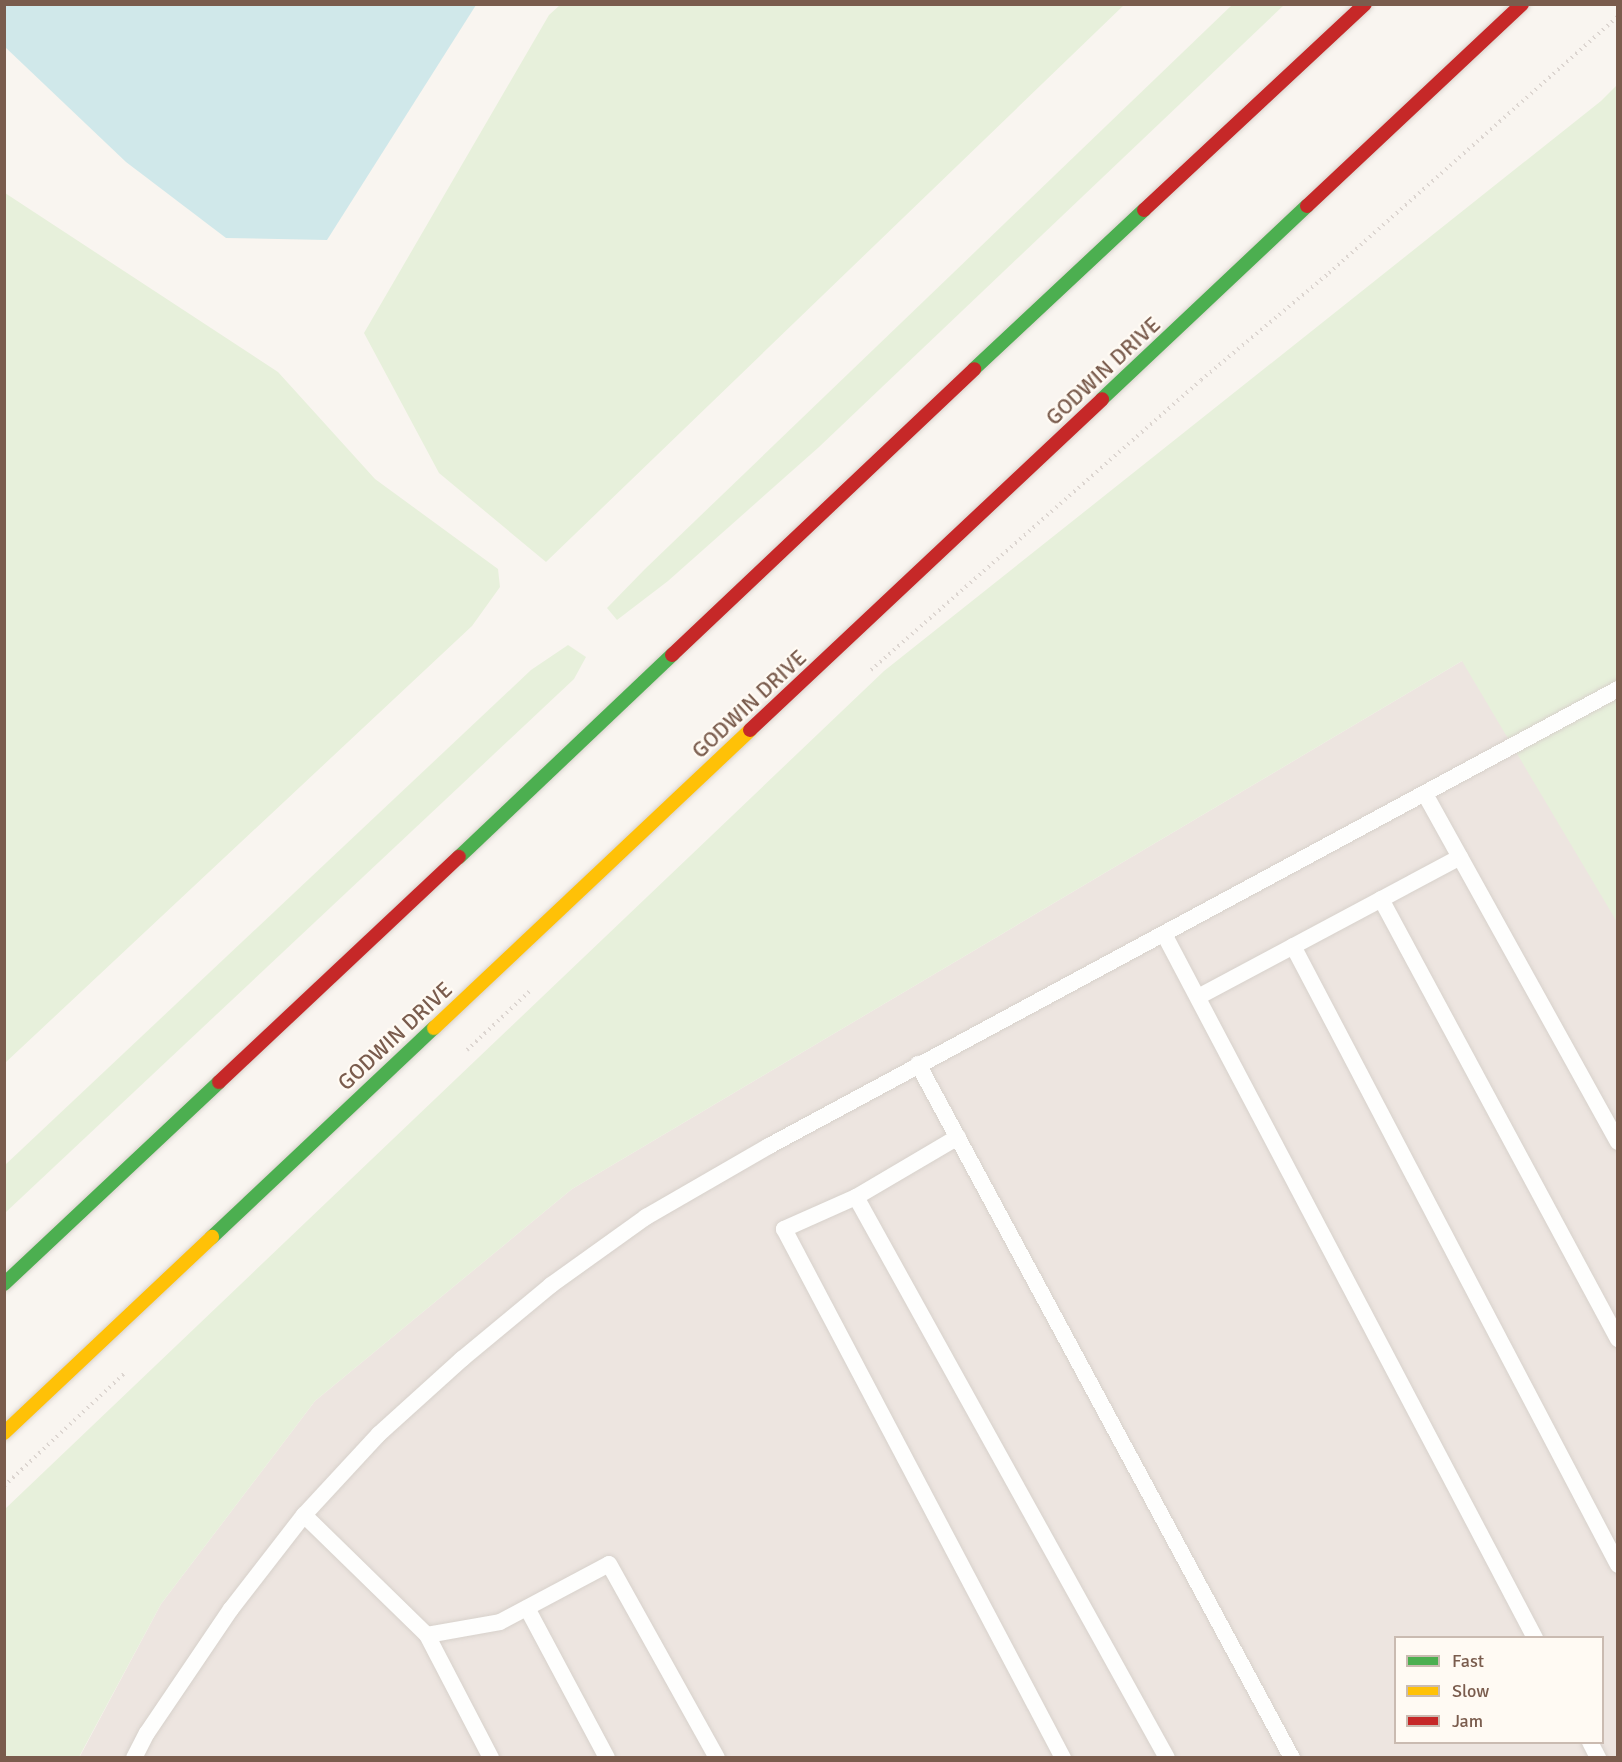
<!DOCTYPE html>
<style>
body{margin:0}
#map{position:relative;width:1622px;height:1762px;overflow:hidden;background:#f9f5f0;font-family:Signika,sans-serif}
div>[style]{position:absolute}
.industrial>*{inset:0;background:#ede5e0}
.green>*{inset:0;background:#e7f0db}
.water>*{inset:0;background:#d0e8ea}
.path>*{height:4px;margin-top:-2px;transform-origin:0;background:repeating-linear-gradient(90deg,#dcd5d0 0 1.5px,transparent 0 6px)}
.roads{filter:drop-shadow(0 0 2px #d7d1cb) drop-shadow(0 0 2px #d7d1cb)}
.lane>*{height:16px;margin:-8px;padding:0 8px;transform-origin:8px;border-radius:8px;background:#fefefd}
.fast>*{height:14px;margin:-7px;padding:0 7px;transform-origin:7px;border-radius:7px;background:#4caf50}
.slow>*{height:14px;margin:-7px;padding:0 7px;transform-origin:7px;border-radius:7px;background:#ffc107}
.jam>*{height:14px;margin:-7px;padding:0 7px;transform-origin:7px;border-radius:7px;background:#c62828}
span{translate:-50% -50%;white-space:nowrap;text-align:center;line-height:1.15;-webkit-text-stroke:4.5px #fffaf3;paint-order:stroke}
.street-label{font-size:22px;color:#7a5c4d}
.frame{position:absolute;inset:0;border:6px solid #7a5c4d;pointer-events:none}
.legend{position:absolute;left:1394px;top:1636px;width:210px;height:108px;box-sizing:border-box;background:#fffaf3;border:2px solid #cabbb1;margin:0;padding:8px 10px;list-style:none;font-size:18px;color:#7a5c4d}
.legend li{display:flex;align-items:center;gap:12px;height:30px}
.legend b{width:30px;border:2px solid #cabbb1}
</style>
<div id="map">
<div class="industrial">
<i style="clip-path:polygon(evenodd,1617px 584px,1617px 1757px,79px 1758px,161px 1604px,315px 1401px,572px 1189px,1462px 661px,1617px 584px,1396px 1638px,1602px 1638px,1602px 1742px,1396px 1742px,1396px 1638px)"></i>
</div>
<div class="green">
<i style="clip-path:polygon(1233px 4px,1284px 5px,819px 447px,668px 581px,617px 620px,607px 608px,645px 569px)"></i>
<i style="clip-path:polygon(560px 5px,560px 4px,1124px 5px,546px 562px,439px 473px,364px 333px,549px 15px)"></i>
<i style="clip-path:polygon(1617px 85px,1617px 922px,1462px 661px,572px 1189px,315px 1401px,161px 1604px,79px 1757px,5px 1758px,5px 1509px,884px 671px,1601px 101px)"></i>
<i style="clip-path:polygon(5px 193px,278px 372px,375px 479px,498px 569px,500px 587px,472px 626px,5px 1063px)"></i>
<i style="clip-path:polygon(568px 645px,586px 657px,574px 679px,5px 1213px,5px 1165px,531px 670px)"></i>
</div>
<div class="water">
<i style="clip-path:polygon(5px 4px,476px 4px,476px 5px,327px 240px,226px 238px,126px 162px,5px 47px)"></i>
</div>
<div class="path">
<i style="left:871px;top:670px;width:439px;rotate:-41.3deg"></i>
<i style="left:1201px;top:380px;width:167px;rotate:-39.9deg"></i>
<i style="left:1329px;top:273px;width:387px;rotate:-41.6deg"></i>
<i style="left:467px;top:1050px;width:89px;rotate:-43.2deg"></i>
<i style="left:4px;top:1486px;width:167px;rotate:-43.1deg"></i>
</div>
<div class="roads">
<div class="lane">
<i style="left:1425px;top:794px;width:398px;rotate:61deg"></i>
<i style="left:1381px;top:899px;width:500px;rotate:61.7deg"></i>
<i style="left:1164px;top:934px;width:796px;rotate:62.21deg"></i>
<i style="left:1293px;top:946px;width:699px;rotate:62.3deg"></i>
<i style="left:1198px;top:997px;width:297px;rotate:-28.1deg"></i>
<i style="left:918px;top:1064px;width:788px;rotate:61.68deg"></i>
<i style="left:958px;top:1137px;width:118px;rotate:149.5deg"></i>
<i style="left:856px;top:1197px;width:641px;rotate:61deg"></i>
<i style="left:856px;top:1197px;width:79px;rotate:156deg"></i>
<i style="left:784px;top:1229px;width:598px;rotate:62.19deg"></i>
<i style="left:304px;top:1515px;width:172px;rotate:44.3deg"></i>
<i style="left:427px;top:1635px;width:74px;rotate:-10.1deg"></i>
<i style="left:500px;top:1622px;width:123px;rotate:-28deg"></i>
<i style="left:609px;top:1564px;width:222px;rotate:60.9deg"></i>
<i style="left:527px;top:1608px;width:170px;rotate:61.9deg"></i>
<i style="left:427px;top:1635px;width:139px;rotate:62.5deg"></i>
<i style="left:1590px;top:1742px;width:18px;rotate:63deg"></i>
<i style="left:134px;top:1758px;width:28px;rotate:-63deg"></i>
<i style="left:147px;top:1733px;width:150px;rotate:-55.9deg"></i>
<i style="left:231px;top:1609px;width:119px;rotate:-52.2deg"></i>
<i style="left:304px;top:1515px;width:110px;rotate:-47.2deg"></i>
<i style="left:379px;top:1434px;width:112px;rotate:-42.1deg"></i>
<i style="left:462px;top:1359px;width:116px;rotate:-39.7deg"></i>
<i style="left:551px;top:1285px;width:117px;rotate:-35.6deg"></i>
<i style="left:646px;top:1217px;width:142px;rotate:-30deg"></i>
<i style="left:769px;top:1146px;width:964px;rotate:-28.29deg"></i>
</div>
<div class="fast">
<i style="left:974px;top:369px;width:233px;rotate:-43.1deg"></i>
<i style="left:1102px;top:399px;width:282px;rotate:-43.3deg"></i>
<i style="left:459px;top:857px;width:294px;rotate:-43.5deg"></i>
<i style="left:212px;top:1237px;width:305px;rotate:-43.3deg"></i>
<i style="left:4px;top:1284px;width:295px;rotate:-43.2deg"></i>
</div>
<div class="slow">
<i style="left:434px;top:1028px;width:434px;rotate:-43.3deg"></i>
<i style="left:4px;top:1433px;width:286px;rotate:-43.3deg"></i>
</div>
<div class="jam">
<i style="left:1307px;top:206px;width:295px;rotate:-43.2deg"></i>
<i style="left:1144px;top:210px;width:302px;rotate:-43deg"></i>
<i style="left:672px;top:655px;width:416px;rotate:-43.4deg"></i>
<i style="left:750px;top:730px;width:483px;rotate:-43.2deg"></i>
<i style="left:219px;top:1082px;width:329px;rotate:-43.2deg"></i>
</div>
</div>
<div class="street-label">
<span style="left:1103px;top:371px;rotate:-43deg">GODWIN DRIVE</span>
<span style="left:749px;top:704px;rotate:-43deg">GODWIN DRIVE</span>
<span style="left:395px;top:1036px;rotate:-43deg">GODWIN DRIVE</span>
</div>
<div class="frame"></div>
<ul class="legend">
<li><b style="height:8px;background:#4caf50"></b>Fast</li>
<li><b style="height:8px;background:#ffc107"></b>Slow</li>
<li><b style="height:8px;background:#c62828"></b>Jam</li>
</ul>
</div>
